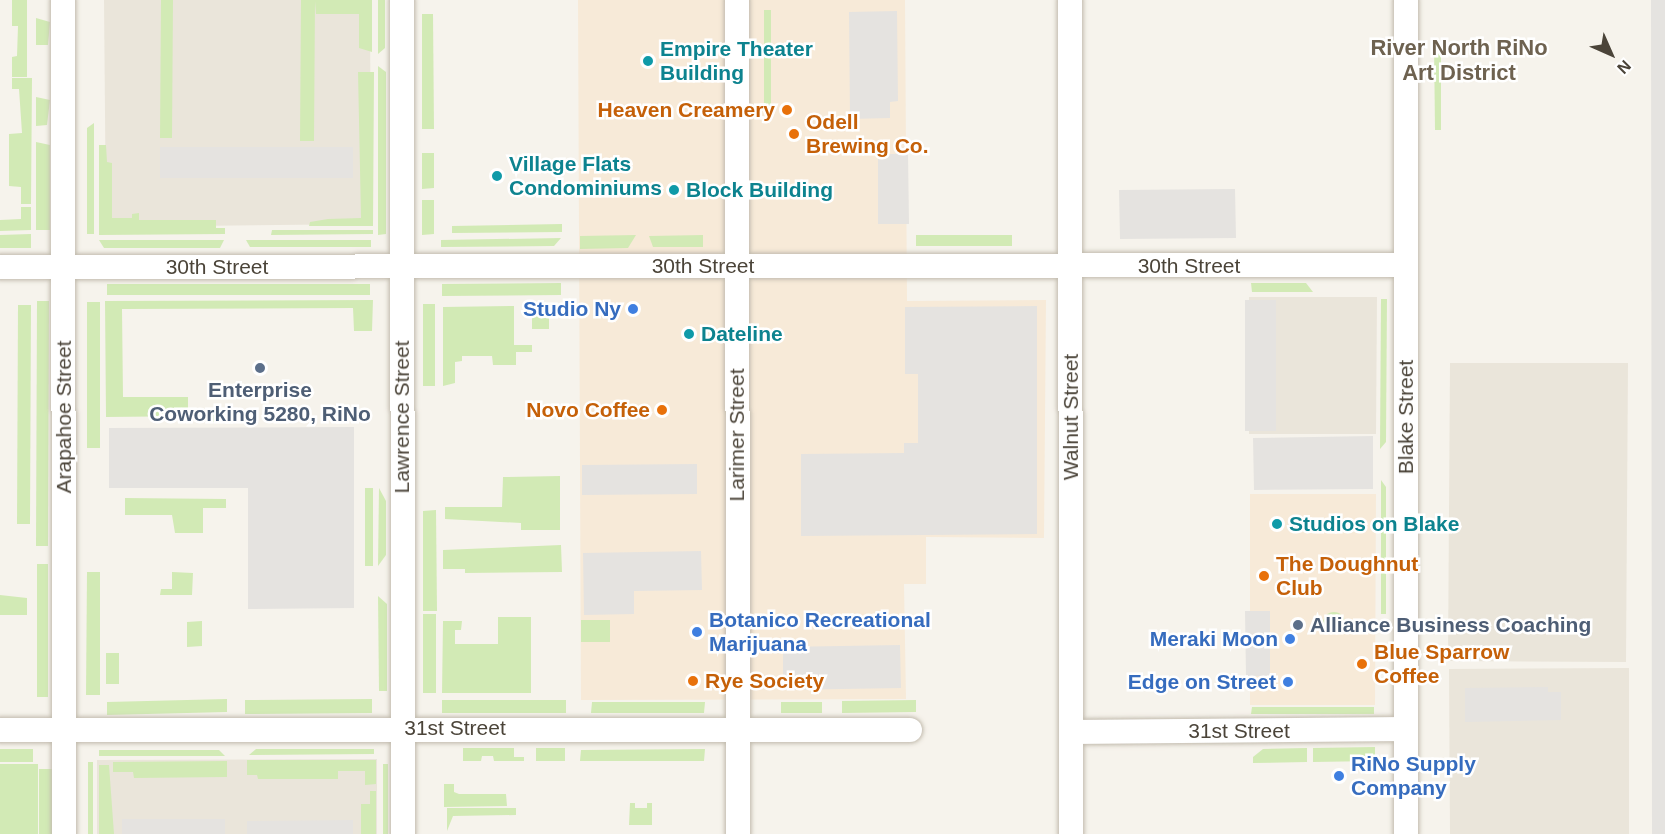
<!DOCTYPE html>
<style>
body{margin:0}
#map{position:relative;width:1665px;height:834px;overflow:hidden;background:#f6f3ec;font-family:Arial,sans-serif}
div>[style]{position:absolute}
.residential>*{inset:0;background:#eae5da}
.commercial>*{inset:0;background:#f7ead8}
.green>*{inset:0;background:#d2eab5}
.round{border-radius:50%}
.parking>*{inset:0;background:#e5e3e0}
.roads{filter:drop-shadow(0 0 2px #c2bbae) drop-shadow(0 0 2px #c2bbae)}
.minor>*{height:24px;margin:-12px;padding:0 12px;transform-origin:12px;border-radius:12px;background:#fff}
.dots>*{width:16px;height:16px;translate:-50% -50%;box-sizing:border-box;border:3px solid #fff;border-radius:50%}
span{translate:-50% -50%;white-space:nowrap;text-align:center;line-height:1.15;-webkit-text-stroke:5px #fff;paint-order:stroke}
.culture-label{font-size:21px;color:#0d838f;font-weight:700}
.left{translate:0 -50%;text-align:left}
.food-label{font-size:21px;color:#c56008;font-weight:700}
.right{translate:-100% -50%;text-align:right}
.street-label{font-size:21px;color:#4b4439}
.shop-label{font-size:21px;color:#366cbe;font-weight:700}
.service-label{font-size:21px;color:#4e5e75;font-weight:700}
.neighbourhood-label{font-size:22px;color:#6e6250;font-weight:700}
.north{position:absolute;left:1581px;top:24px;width:60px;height:60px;-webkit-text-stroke:4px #fff;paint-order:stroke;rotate:135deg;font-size:16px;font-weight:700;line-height:24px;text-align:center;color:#4b4439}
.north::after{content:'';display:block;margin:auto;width:21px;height:27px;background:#4b4439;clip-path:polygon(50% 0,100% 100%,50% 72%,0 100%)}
</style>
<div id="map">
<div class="residential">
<i style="clip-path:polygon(104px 0,370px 0,371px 224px,106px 227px)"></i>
<i style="clip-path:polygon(1249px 297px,1377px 297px,1376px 434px,1249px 434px)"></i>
<i style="clip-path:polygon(1450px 363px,1628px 363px,1626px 662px,1448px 661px)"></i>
<i style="clip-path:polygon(1629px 668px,1629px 834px,1450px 834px,1449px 669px)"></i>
<i style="clip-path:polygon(377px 759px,377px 834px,97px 834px,97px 760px)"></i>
</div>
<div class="commercial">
<i style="clip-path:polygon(578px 0,905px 0,907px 301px,1046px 300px,1044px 538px,926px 537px,926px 584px,904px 584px,906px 699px,581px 700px)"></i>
<i style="clip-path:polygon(1250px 494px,1376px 494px,1375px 705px,1250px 705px)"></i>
</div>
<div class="green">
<i style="clip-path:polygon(12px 0,27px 0,27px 77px,12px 77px,12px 57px,17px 56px,18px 26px,12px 26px)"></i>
<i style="clip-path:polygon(161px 0,173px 0,172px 138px,160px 138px)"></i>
<i style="clip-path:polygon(301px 0,372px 0,372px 52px,359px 48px,359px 14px,316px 14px,315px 1px,314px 141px,300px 141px)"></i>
<i style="clip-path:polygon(378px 0,385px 0,385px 48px,378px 54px)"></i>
<i style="clip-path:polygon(764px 10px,771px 10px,771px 106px,764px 106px)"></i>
<i style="clip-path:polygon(422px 14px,433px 14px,434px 129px,422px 129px)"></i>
<i style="clip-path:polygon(36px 18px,50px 22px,48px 45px,36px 45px)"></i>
<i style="clip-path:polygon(1434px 42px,1441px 42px,1441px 130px,1435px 130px)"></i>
<i style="clip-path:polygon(378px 66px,386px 72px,386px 234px,378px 235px)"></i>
<i style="clip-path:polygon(358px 72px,374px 72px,373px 226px,309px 226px,310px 222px,328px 219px,361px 218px)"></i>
<i style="clip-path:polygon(12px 78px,32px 78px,31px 204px,21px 204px,21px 187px,9px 186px,9px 134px,22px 133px,19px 89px,12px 89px)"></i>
<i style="clip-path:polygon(36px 97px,50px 100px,47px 125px,36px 126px)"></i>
<i style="clip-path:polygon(94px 123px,94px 234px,87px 234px,87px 128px)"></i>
<i style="clip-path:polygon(36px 142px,50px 145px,50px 230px,36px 230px)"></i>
<i style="clip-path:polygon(99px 145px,106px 145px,107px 162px,112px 163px,112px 218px,132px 218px,132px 214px,139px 213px,139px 220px,216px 220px,216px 228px,225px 228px,225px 234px,99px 235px)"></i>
<i style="clip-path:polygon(422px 153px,434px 153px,434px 188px,422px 189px)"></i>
<i style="clip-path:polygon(422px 200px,434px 200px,434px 234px,422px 235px)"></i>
<i style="clip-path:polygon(21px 207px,31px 207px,31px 230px,0 231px,0 220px,21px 219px)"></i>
<i style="clip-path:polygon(562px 224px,562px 232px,452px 233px,452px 226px)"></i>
<i style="clip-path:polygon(272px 230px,373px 230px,373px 234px,271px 235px)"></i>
<i style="clip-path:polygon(31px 234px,31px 248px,0 248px,0 235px)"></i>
<i style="clip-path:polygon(636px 235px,628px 248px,580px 249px,580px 236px)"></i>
<i style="clip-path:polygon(703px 235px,703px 247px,653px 247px,649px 236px)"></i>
<i style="clip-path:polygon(916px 235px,1012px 235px,1012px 246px,916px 246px)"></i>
<i style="clip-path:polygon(561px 238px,554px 246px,441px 247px,441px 240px)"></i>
<i style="clip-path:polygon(99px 240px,224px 240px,220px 248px,104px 248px)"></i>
<i style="clip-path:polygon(246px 240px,371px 240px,371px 247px,250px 247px)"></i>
<i style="clip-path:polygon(561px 283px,561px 295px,442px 296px,442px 284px)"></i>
<i style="clip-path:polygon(1251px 283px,1306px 283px,1313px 292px,1252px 292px)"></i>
<i style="clip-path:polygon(107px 284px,370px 284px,370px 295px,107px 295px)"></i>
<i style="clip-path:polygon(1381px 299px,1387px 299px,1386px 442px,1380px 449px)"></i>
<i style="clip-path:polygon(373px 300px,372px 331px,354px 331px,353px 308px,122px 309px,123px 397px,188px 397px,188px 412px,200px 412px,200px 416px,106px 417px,105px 301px)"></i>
<i style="clip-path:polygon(37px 301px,49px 301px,48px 546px,36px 546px)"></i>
<i style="clip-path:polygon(87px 302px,100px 302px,100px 448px,87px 448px)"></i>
<i style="clip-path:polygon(423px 304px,435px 304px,435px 386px,423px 386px)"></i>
<i style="clip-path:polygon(18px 305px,31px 305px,30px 524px,17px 524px)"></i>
<i style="clip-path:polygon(514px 306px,514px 345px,532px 345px,532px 352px,516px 352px,516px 365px,493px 365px,492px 356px,462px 356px,462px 361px,455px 362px,455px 383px,443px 386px,443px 307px)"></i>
<i style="clip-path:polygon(549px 306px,549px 329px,532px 329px,532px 307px)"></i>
<i style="clip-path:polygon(205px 414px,252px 414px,252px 422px,205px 422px)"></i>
<i style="clip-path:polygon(560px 476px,560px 530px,521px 530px,521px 523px,445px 519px,445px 507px,502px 507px,503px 477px)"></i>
<i style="clip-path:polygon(1381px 480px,1386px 487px,1386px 614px,1381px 614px)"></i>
<i style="clip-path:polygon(365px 488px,373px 488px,373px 566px,365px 566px)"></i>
<i style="clip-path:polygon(379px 488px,386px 501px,386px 555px,378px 566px)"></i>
<i style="clip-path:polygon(125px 498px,226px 499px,226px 508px,203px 508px,203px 533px,175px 533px,172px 515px,125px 515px)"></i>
<i style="clip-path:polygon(436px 510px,437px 611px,423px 611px,423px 511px)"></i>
<i style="clip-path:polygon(561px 545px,562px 572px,465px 573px,465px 569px,443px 569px,443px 550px)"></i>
<i style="clip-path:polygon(37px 564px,48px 564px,48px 697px,37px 697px)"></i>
<i style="clip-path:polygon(87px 572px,100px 572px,100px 695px,86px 695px)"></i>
<i style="clip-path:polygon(172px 572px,193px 573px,192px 595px,160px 595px,161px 589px,172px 589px)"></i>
<i style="clip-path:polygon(0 595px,27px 598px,27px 615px,0 615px)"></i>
<i style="clip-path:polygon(378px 596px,387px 604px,387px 691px,379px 691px)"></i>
<i class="round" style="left:1323px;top:612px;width:22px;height:22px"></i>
<i style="clip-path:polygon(423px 614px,436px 614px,436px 693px,423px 693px)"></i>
<i style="clip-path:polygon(498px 617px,531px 617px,531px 693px,442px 693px,443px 621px,462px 621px,461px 630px,455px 630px,455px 644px,498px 644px)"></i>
<i style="clip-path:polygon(581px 620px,610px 620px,610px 642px,581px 642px)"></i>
<i style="clip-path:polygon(202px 621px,202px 646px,187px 647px,187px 622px)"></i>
<i style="clip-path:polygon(106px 653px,119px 653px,119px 684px,106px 684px)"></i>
<i style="clip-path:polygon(227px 699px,227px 712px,107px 715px,107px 702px)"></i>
<i style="clip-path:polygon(372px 699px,372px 713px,245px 714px,245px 700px)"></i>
<i style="clip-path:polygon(442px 700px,566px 700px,566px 713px,442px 713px)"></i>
<i style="clip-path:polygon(916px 700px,916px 712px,842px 713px,842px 701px)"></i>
<i style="clip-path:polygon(592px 702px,705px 702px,704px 713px,591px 713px)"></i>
<i style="clip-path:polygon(781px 702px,822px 702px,822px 713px,781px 713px)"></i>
<i style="clip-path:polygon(1252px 707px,1374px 707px,1374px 714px,1251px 714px)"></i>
<i style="clip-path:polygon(1375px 747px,1375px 761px,1313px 762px,1313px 748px)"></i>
<i style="clip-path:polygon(463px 748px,514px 748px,514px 757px,524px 757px,524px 761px,494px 761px,493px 756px,482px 756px,481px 761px,463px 761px)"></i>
<i style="clip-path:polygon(536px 748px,565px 748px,565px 761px,536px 761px)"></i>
<i style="clip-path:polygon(1307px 748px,1307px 762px,1253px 763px,1253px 757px,1263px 749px)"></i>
<i style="clip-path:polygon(0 749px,33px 749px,33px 762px,0 762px)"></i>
<i style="clip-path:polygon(256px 749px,374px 749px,374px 754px,249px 755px)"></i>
<i style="clip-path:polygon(705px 749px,704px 761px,580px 761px,581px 750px)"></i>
<i style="clip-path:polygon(99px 750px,219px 750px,225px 756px,99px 756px)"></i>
<i style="clip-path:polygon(247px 760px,376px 760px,376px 784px,365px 785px,365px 771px,338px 771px,338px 779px,258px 779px,257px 775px,247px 775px)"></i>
<i style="clip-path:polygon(227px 761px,227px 777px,134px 778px,133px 772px,113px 772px,113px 762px)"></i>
<i style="clip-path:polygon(88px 762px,93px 762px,93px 834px,88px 834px)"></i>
<i style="clip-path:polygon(0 764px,38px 764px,38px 834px,0 834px)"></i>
<i style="clip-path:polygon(383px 764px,388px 764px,388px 834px,383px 834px)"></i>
<i style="clip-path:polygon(99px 765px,109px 765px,114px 834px,99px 834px)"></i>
<i style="clip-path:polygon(39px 769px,52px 769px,52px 834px,39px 834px)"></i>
<i style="clip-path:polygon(444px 784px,454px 784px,454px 792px,459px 794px,506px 794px,507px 806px,444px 807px)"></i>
<i style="clip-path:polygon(370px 791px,376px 791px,376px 834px,361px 834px,361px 804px,370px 804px)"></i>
<i style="clip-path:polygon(630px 803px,635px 803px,635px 808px,647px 808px,647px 803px,652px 803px,652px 825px,629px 825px)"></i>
<i style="clip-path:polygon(447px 808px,516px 808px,516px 815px,453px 816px,447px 831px)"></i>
</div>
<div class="parking">
<i style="clip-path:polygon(1651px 0,1665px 0,1665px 834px,1652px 834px)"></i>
<i style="clip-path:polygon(897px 11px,898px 101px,890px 102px,890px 118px,850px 119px,849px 12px)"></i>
<i style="clip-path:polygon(160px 147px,353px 147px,353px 178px,160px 178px)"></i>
<i style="clip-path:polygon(878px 154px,908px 154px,909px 224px,878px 224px)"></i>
<i style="clip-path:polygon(1235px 189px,1236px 238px,1120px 239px,1119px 190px)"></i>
<i style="clip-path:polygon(1245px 300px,1276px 300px,1276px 431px,1245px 431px)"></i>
<i style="clip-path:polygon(1037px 306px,1037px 534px,801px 536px,801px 454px,904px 453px,904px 443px,918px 443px,918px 374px,905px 374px,905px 307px)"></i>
<i style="clip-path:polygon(354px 427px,354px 608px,248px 609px,248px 488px,109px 488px,109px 428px)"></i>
<i style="clip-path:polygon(1373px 436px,1373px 489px,1254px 490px,1253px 438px)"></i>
<i style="clip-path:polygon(697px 464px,697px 494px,582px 495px,582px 465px)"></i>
<i style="clip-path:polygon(701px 551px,702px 590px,634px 591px,634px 614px,584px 615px,583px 553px)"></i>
<i style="clip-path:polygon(1245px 611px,1270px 611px,1270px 676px,1246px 676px)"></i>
<i style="clip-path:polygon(900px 645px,901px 688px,783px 690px,783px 647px)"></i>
<i style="clip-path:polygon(1548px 687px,1548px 692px,1561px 692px,1561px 720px,1465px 722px,1465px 688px)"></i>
<i style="clip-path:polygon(122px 819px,225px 819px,225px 834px,122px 834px)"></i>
<i style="clip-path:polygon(353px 820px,353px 834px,247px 834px,247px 821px)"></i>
</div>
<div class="roads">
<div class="minor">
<i style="left:63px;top:0;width:834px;rotate:89.93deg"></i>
<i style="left:402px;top:0;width:834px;rotate:89.93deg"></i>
<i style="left:737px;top:0;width:834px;rotate:89.93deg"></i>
<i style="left:1070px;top:0;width:834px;rotate:89.93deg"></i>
<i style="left:1406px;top:0;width:834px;rotate:90deg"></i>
<i style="left:0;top:267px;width:1406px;rotate:-0.08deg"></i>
<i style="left:0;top:730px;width:910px"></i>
<i style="left:1071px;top:732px;width:335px;rotate:-0.5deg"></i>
</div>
</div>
<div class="dots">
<i style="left:648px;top:61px;background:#0f9aa8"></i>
<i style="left:787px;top:110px;background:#e8710a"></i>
<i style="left:794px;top:134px;background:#e8710a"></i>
<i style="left:497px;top:176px;background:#0f9aa8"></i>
<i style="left:674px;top:190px;background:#0f9aa8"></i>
<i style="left:633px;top:309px;background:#3f7fe0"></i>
<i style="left:689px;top:334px;background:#0f9aa8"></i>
<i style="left:260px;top:368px;background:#5c6f8a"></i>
<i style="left:662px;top:410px;background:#e8710a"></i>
<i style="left:1277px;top:524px;background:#0f9aa8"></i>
<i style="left:1264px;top:576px;background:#e8710a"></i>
<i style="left:1298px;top:625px;background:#5c6f8a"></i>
<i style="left:697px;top:632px;background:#3f7fe0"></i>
<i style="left:1290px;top:639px;background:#3f7fe0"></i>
<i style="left:1362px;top:664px;background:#e8710a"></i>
<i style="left:693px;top:681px;background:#e8710a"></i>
<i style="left:1288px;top:682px;background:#3f7fe0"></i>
<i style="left:1339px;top:776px;background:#3f7fe0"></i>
</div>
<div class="culture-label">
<span class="left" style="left:660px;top:61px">Empire Theater<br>Building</span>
<span class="left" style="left:509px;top:176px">Village Flats<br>Condominiums</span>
<span class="left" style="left:686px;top:190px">Block Building</span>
<span class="left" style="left:701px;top:334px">Dateline</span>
<span class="left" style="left:1289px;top:524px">Studios on Blake</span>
</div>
<div class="food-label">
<span class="right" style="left:775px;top:110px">Heaven Creamery</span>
<span class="left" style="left:806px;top:134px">Odell<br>Brewing Co.</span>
<span class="right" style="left:650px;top:410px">Novo Coffee</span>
<span class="left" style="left:1276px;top:576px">The Doughnut<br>Club</span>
<span class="left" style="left:1374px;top:664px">Blue Sparrow<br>Coffee</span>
<span class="left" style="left:705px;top:681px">Rye Society</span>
</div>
<div class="street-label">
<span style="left:703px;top:266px">30th Street</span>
<span style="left:1189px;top:266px">30th Street</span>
<span style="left:217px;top:267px">30th Street</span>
<span style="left:64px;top:417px;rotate:-90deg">Arapahoe Street</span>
<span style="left:402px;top:417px;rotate:-90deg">Lawrence Street</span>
<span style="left:1071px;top:417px;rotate:-90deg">Walnut Street</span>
<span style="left:1406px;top:417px;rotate:-90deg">Blake Street</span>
<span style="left:737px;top:435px;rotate:-90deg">Larimer Street</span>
<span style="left:455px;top:728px">31st Street</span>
<span style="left:1239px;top:731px">31st Street</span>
</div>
<div class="shop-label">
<span class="right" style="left:621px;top:309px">Studio Ny</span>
<span class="left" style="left:709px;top:632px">Botanico Recreational<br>Marijuana</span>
<span class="right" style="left:1278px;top:639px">Meraki Moon</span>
<span class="right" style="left:1276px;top:682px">Edge on Street</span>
<span class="left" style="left:1351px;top:776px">RiNo Supply<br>Company</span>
</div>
<div class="service-label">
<span style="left:260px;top:402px">Enterprise<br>Coworking 5280, RiNo</span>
<span class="left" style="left:1310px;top:625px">Alliance Business Coaching</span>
</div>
<div class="neighbourhood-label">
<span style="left:1459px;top:60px">River North RiNo<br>Art District</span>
</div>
<div class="north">N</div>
</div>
